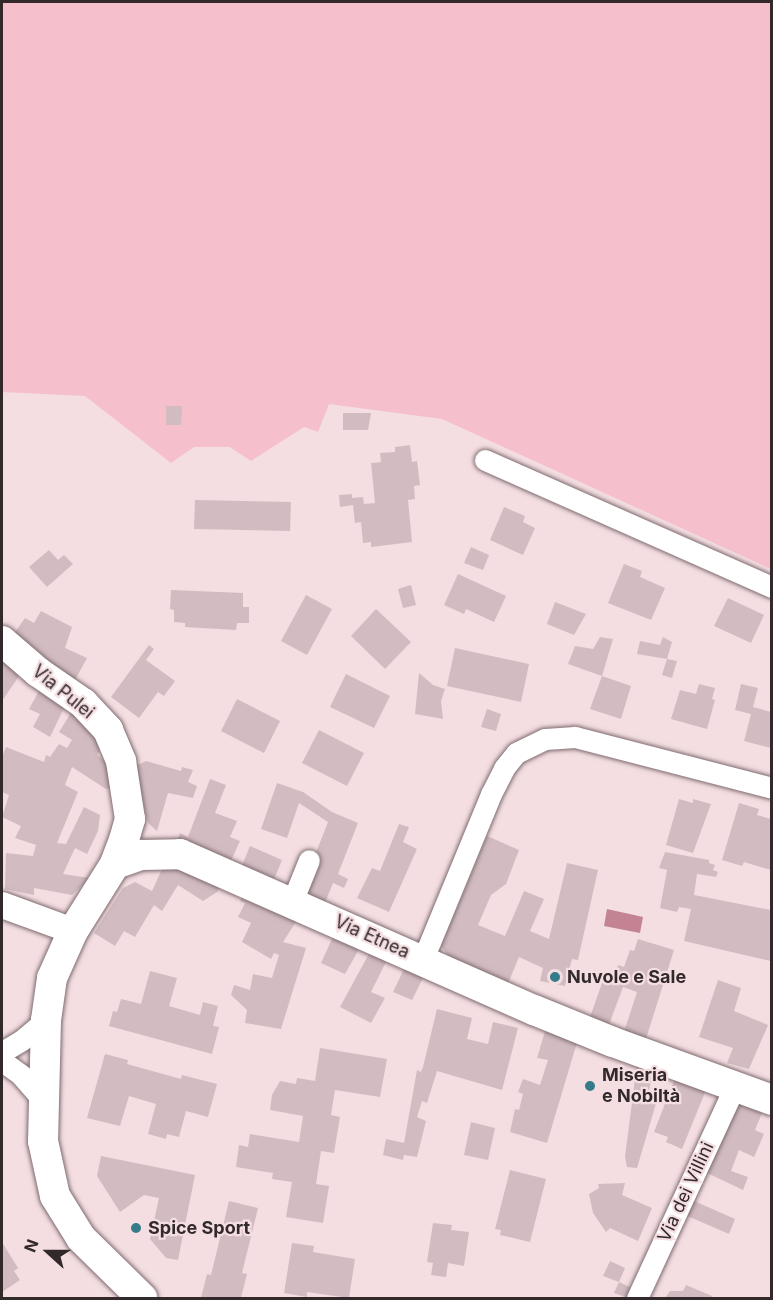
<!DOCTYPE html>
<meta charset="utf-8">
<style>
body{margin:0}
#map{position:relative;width:773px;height:1300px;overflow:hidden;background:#f4dee2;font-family:Inter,sans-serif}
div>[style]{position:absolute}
.green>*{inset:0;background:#f5bfcb}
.water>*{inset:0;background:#c38393}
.building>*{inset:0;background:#d2bcc1}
.roads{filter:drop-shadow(0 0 2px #7e6b6f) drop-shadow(0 0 2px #7e6b6f)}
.minor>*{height:21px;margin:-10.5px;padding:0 10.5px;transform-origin:10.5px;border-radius:10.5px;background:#fff}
.tertiary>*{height:26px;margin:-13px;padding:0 13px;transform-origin:13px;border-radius:13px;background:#fff}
.secondary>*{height:30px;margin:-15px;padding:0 15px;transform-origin:15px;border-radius:15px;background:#fff}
.dots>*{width:16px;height:16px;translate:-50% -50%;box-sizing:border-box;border:3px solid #f4dee2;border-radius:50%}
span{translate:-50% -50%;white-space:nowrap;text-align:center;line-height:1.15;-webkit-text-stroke:4.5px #f4dee2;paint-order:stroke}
.street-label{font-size:18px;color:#32292b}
.poi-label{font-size:18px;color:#32292b;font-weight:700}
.left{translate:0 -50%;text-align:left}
.frame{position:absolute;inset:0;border:3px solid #32292b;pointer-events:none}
.north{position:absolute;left:18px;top:1222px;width:60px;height:60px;-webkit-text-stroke:4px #f4dee2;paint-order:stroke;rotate:291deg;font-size:16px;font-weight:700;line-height:24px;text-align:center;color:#32292b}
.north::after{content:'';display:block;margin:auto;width:21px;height:27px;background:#32292b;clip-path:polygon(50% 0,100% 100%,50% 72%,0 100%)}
</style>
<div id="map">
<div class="green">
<i style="clip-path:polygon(2px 2px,771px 2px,771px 569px,442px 419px,329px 404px,318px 432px,304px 427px,251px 461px,230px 447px,194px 447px,171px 463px,85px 396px,2px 392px)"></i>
</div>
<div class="water">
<i style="clip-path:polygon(607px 909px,643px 917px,640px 933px,604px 926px)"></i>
</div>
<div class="building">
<i style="clip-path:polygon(166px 406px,182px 406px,181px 425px,166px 425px)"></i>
<i style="clip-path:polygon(343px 413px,371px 413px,368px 430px,343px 430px)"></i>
<i style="clip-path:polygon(410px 445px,412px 462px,417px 461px,420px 485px,414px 486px,415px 499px,408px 500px,412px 542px,371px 547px,371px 542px,363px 543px,361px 522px,355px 523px,353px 505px,340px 507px,339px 495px,352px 494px,352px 498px,363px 497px,364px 504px,375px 503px,371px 463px,381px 462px,380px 453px,395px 452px,395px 447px)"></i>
<i style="clip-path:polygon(195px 500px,291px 502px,290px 531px,194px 529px)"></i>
<i style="clip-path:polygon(504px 507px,525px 516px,523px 522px,535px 528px,523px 555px,490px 540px)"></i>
<i style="clip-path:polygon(471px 547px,489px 555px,483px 570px,464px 563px)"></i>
<i style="clip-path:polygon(49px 550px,58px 560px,64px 555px,73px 564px,47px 587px,29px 567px)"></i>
<i style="clip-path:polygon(624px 564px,642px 571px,640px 577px,665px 588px,651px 620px,608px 603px)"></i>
<i style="clip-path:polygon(458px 574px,506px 596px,494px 622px,466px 609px,464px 614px,444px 605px)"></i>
<i style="clip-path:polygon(411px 585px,416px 605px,403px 608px,398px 589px)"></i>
<i style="clip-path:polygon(171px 590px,243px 593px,243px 607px,249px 607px,249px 623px,237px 623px,236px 630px,185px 627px,185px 623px,174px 622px,174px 610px,170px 609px)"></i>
<i style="clip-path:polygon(306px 595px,332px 609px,307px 655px,281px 641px)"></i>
<i style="clip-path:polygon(728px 598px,764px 615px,751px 643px,714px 626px)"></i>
<i style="clip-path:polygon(555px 602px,586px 614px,574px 635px,547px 624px)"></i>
<i style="clip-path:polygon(376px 609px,411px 642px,385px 669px,351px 636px)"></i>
<i style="clip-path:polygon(41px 611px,72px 627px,65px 648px,87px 658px,74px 682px,13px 635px,25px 618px,34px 623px)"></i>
<i style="clip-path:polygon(600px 637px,613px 639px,602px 676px,568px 664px,575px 646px,593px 649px)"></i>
<i style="clip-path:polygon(663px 637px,672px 642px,667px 659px,637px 654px,640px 641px,660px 645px)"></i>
<i style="clip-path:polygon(149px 645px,154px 649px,146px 660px,175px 681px,164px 696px,158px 692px,139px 718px,111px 697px)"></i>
<i style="clip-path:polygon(455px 648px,529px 664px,521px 702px,447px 686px)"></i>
<i style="clip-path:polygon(2px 654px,21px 673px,2px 701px)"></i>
<i style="clip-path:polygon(667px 659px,677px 661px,672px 678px,662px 675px)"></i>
<i style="clip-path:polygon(419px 673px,433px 685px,445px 689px,441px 701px,443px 719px,415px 714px)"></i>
<i style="clip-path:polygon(346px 674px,390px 696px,374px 728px,330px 707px)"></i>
<i style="clip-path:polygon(602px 676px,631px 686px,621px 719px,590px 709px)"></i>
<i style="clip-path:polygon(699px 684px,715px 688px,712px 699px,715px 700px,707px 729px,671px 719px,680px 690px,696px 694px)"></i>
<i style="clip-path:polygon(741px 684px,758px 688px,753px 707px,771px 712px,771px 748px,744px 741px,751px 714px,735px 710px)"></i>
<i style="clip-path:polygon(39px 691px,65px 706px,50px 737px,33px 727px,40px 714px,29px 709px)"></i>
<i style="clip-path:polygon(237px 699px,280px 721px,264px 753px,221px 731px)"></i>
<i style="clip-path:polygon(487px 709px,501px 714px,496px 731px,481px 727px)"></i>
<i style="clip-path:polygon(72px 711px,103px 745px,97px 755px,109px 764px,114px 787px,106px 789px,72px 767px,65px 785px,78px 792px,57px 843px,66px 844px,84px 807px,100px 815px,98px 831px,87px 854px,75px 848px,63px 874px,90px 878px,72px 895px,34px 888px,34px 895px,5px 889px,6px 853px,33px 856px,36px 845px,15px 838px,21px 826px,2px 817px,9px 795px,2px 792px,2px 757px,6px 747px,44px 762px,46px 755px,50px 757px,59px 744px,67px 748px,72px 740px,59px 732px)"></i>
<i style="clip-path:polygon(319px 730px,364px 753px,347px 786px,302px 763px)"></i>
<i style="clip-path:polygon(146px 761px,181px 771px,182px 767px,193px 770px,188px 782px,197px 786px,193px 798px,168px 793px,157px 831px,148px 823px,134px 767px)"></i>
<i style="clip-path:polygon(210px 779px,226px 785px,215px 813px,237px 821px,230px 837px,240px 841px,230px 863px,177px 841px,180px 833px,188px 837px)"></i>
<i style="clip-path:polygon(277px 783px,303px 792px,332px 812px,358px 823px,338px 874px,348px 879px,344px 888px,333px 883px,325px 903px,300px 893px,328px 822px,299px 803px,287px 838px,261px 829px)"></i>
<i style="clip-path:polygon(679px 799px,693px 803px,693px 799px,711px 804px,693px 853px,666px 845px)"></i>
<i style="clip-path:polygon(739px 803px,759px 809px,757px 815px,771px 819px,771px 870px,744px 862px,742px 866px,722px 860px)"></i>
<i style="clip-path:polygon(399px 824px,409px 827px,403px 842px,417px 849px,389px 912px,357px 898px,372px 868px,380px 871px)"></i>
<i style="clip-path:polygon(487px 836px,519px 850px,506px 884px,491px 895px,478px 925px,505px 936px,524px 891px,544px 899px,530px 931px,549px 939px,567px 863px,598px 870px,578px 960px,572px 959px,565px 986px,540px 981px,543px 968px,519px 957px,507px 986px,452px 961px,441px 946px)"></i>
<i style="clip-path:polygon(250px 846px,282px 860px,273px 882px,241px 868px)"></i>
<i style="clip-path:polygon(665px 852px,709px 860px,709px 863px,715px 865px,713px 870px,718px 872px,716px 877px,697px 874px,694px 895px,771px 910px,771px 961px,684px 941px,691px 909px,679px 907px,677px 912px,660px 908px,667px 870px,659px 868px)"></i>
<i style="clip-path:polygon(163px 867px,181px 868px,224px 880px,217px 892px,203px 901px,178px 885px,162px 911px,154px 905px,135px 937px,124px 931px,115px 946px,94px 933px,123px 888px,135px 882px,152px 891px)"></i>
<i style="clip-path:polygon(245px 890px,301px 914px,283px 942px,306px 948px,281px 1029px,245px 1023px,247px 1010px,231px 995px,234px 985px,250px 990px,253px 974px,272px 978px,279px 955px,274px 953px,271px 959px,242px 942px,251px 923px,238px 917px,245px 903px,240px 901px)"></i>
<i style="clip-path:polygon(336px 930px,362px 944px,345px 974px,321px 963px)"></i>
<i style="clip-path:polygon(638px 939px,674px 950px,645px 1042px,623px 1035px,637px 992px,623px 987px,607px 1030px,588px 1023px,603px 980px,613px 983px,618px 965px,624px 967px,630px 950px,634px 951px)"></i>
<i style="clip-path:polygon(371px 950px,388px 958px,371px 992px,385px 998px,371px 1023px,340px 1007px)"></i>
<i style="clip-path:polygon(405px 967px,424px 976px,412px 1000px,393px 992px)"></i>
<i style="clip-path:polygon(150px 971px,177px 978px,169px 1006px,200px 1015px,203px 1002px,218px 1006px,213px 1026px,219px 1027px,212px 1054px,109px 1026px,113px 1011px,117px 1012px,121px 999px,141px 1004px)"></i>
<i style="clip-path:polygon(718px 980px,741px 988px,734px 1011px,768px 1025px,749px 1069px,727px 1063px,733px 1048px,699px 1037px)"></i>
<i style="clip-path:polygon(437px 1009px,472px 1018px,467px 1039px,488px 1044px,493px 1022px,518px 1028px,502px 1090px,437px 1071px,427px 1103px,422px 1101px,417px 1117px,426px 1121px,417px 1157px,404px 1155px,403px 1160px,383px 1155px,386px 1139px,404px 1143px,417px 1070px,421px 1072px,423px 1067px)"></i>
<i style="clip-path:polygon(546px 1028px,578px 1039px,547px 1143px,510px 1132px,515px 1109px,519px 1110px,523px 1094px,518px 1092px,523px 1079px,540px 1085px,548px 1060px,537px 1058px)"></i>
<i style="clip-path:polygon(320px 1048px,387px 1059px,380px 1097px,335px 1090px,331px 1115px,340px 1117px,334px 1153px,321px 1151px,316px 1184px,329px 1186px,323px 1223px,286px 1217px,292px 1182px,272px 1179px,273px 1173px,236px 1167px,239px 1145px,248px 1147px,250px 1134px,299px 1142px,303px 1116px,270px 1110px,272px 1095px,280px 1081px,296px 1084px,297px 1078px,315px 1081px)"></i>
<i style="clip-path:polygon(105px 1054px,128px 1060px,127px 1064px,181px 1079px,182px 1075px,217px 1084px,208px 1117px,186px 1111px,179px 1137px,167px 1134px,166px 1139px,148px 1134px,156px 1104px,129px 1096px,120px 1126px,87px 1118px)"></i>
<i style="clip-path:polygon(637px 1063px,654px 1070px,647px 1098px,657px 1100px,637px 1168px,627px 1167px,625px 1157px)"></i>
<i style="clip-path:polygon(675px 1078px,706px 1090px,682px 1149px,666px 1142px,668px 1137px,654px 1132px)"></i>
<i style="clip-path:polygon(737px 1103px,762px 1113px,755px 1130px,764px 1134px,754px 1157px,739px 1150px,731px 1171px,748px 1177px,743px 1190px,705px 1172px)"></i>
<i style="clip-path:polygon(471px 1122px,495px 1128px,488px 1160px,464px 1155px)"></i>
<i style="clip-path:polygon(101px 1156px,195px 1175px,178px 1260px,166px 1258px,150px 1239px,159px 1198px,144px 1195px,120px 1212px,97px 1176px)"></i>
<i style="clip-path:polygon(510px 1170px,546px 1179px,530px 1242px,500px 1235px,501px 1230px,495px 1229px)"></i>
<i style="clip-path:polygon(625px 1183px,622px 1195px,652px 1208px,638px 1241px,610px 1228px,606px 1232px,593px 1213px,589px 1194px,599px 1188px,598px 1184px)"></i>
<i style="clip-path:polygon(692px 1200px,735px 1219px,729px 1234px,685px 1215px)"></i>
<i style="clip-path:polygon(229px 1201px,258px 1208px,242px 1273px,247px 1274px,241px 1298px,201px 1298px,207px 1274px,211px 1275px)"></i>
<i style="clip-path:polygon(433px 1223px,452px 1225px,451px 1230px,469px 1232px,464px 1266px,448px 1263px,446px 1277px,431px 1275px,433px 1263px,427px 1262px)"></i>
<i style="clip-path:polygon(2px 1242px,18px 1268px,14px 1271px,20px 1280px,2px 1292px)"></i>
<i style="clip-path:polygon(292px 1243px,314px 1246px,313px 1252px,355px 1259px,349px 1298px,307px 1292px,307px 1297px,284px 1293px)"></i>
<i style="clip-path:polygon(610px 1261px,625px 1268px,619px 1282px,603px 1276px)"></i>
<i style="clip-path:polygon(619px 1282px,632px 1288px,628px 1298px,614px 1293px)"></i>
<i style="clip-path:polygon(686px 1285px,712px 1296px,711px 1298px,665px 1298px,670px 1291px,683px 1291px)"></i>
</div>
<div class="roads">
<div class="minor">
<i style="left:485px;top:460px;width:314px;rotate:23.9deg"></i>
<i style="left:292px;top:902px;width:45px;rotate:-68deg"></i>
<i style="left:423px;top:959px;width:178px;rotate:-67.6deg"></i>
<i style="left:491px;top:794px;width:29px;rotate:-63deg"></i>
<i style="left:504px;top:768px;width:19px;rotate:-51deg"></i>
<i style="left:516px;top:753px;width:32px;rotate:-26deg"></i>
<i style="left:545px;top:739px;width:30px;rotate:-4deg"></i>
<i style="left:575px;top:737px;width:203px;rotate:14.5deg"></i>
<i style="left:2px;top:1052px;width:23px;rotate:-31deg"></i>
<i style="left:22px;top:1040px;width:31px;rotate:-40deg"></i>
<i style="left:2px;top:1061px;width:24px;rotate:36deg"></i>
<i style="left:21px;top:1075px;width:33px;rotate:49deg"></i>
<i style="left:637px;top:1298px;width:234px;rotate:-65.2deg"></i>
</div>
<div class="tertiary">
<i style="left:2px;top:905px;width:76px;rotate:20.1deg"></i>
</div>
<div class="secondary">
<i style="left:2px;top:641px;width:48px;rotate:40.7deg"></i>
<i style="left:38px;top:672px;width:55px;rotate:34.6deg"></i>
<i style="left:83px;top:703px;width:37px;rotate:47deg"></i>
<i style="left:108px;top:730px;width:34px;rotate:67deg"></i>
<i style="left:121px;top:761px;width:59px;rotate:81.2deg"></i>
<i style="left:130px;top:819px;width:22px;rotate:106deg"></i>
<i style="left:124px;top:840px;width:26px;rotate:111deg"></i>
<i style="left:115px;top:864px;width:79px;rotate:122.1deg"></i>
<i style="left:73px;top:931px;width:51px;rotate:114.1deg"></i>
<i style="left:52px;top:978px;width:42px;rotate:98.1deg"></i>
<i style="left:46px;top:1020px;width:121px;rotate:91.4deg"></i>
<i style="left:43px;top:1141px;width:56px;rotate:77.7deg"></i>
<i style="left:55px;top:1196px;width:49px;rotate:58.2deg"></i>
<i style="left:81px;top:1238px;width:86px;rotate:44.5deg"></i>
<i style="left:115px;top:864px;width:28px;rotate:-19deg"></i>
<i style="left:141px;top:855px;width:39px;rotate:-1deg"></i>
<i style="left:180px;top:854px;width:387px;rotate:23.8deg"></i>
<i style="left:534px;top:1010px;width:85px;rotate:22.1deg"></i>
<i style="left:613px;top:1042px;width:169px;rotate:20deg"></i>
</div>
</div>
<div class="dots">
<i style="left:555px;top:977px;background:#367b89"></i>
<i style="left:590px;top:1086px;background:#367b89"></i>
<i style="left:136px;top:1228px;background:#367b89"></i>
</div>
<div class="street-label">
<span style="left:63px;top:692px;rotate:39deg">Via Pulei</span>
<span style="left:372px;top:937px;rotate:24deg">Via Etnea</span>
<span style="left:686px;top:1192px;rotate:-65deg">Via dei Villini</span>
</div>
<div class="poi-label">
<span class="left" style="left:567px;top:977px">Nuvole e Sale</span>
<span class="left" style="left:602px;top:1086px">Miseria<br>e Nobiltà</span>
<span class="left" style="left:148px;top:1228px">Spice Sport</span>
</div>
<div class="frame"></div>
<div class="north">N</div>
</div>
